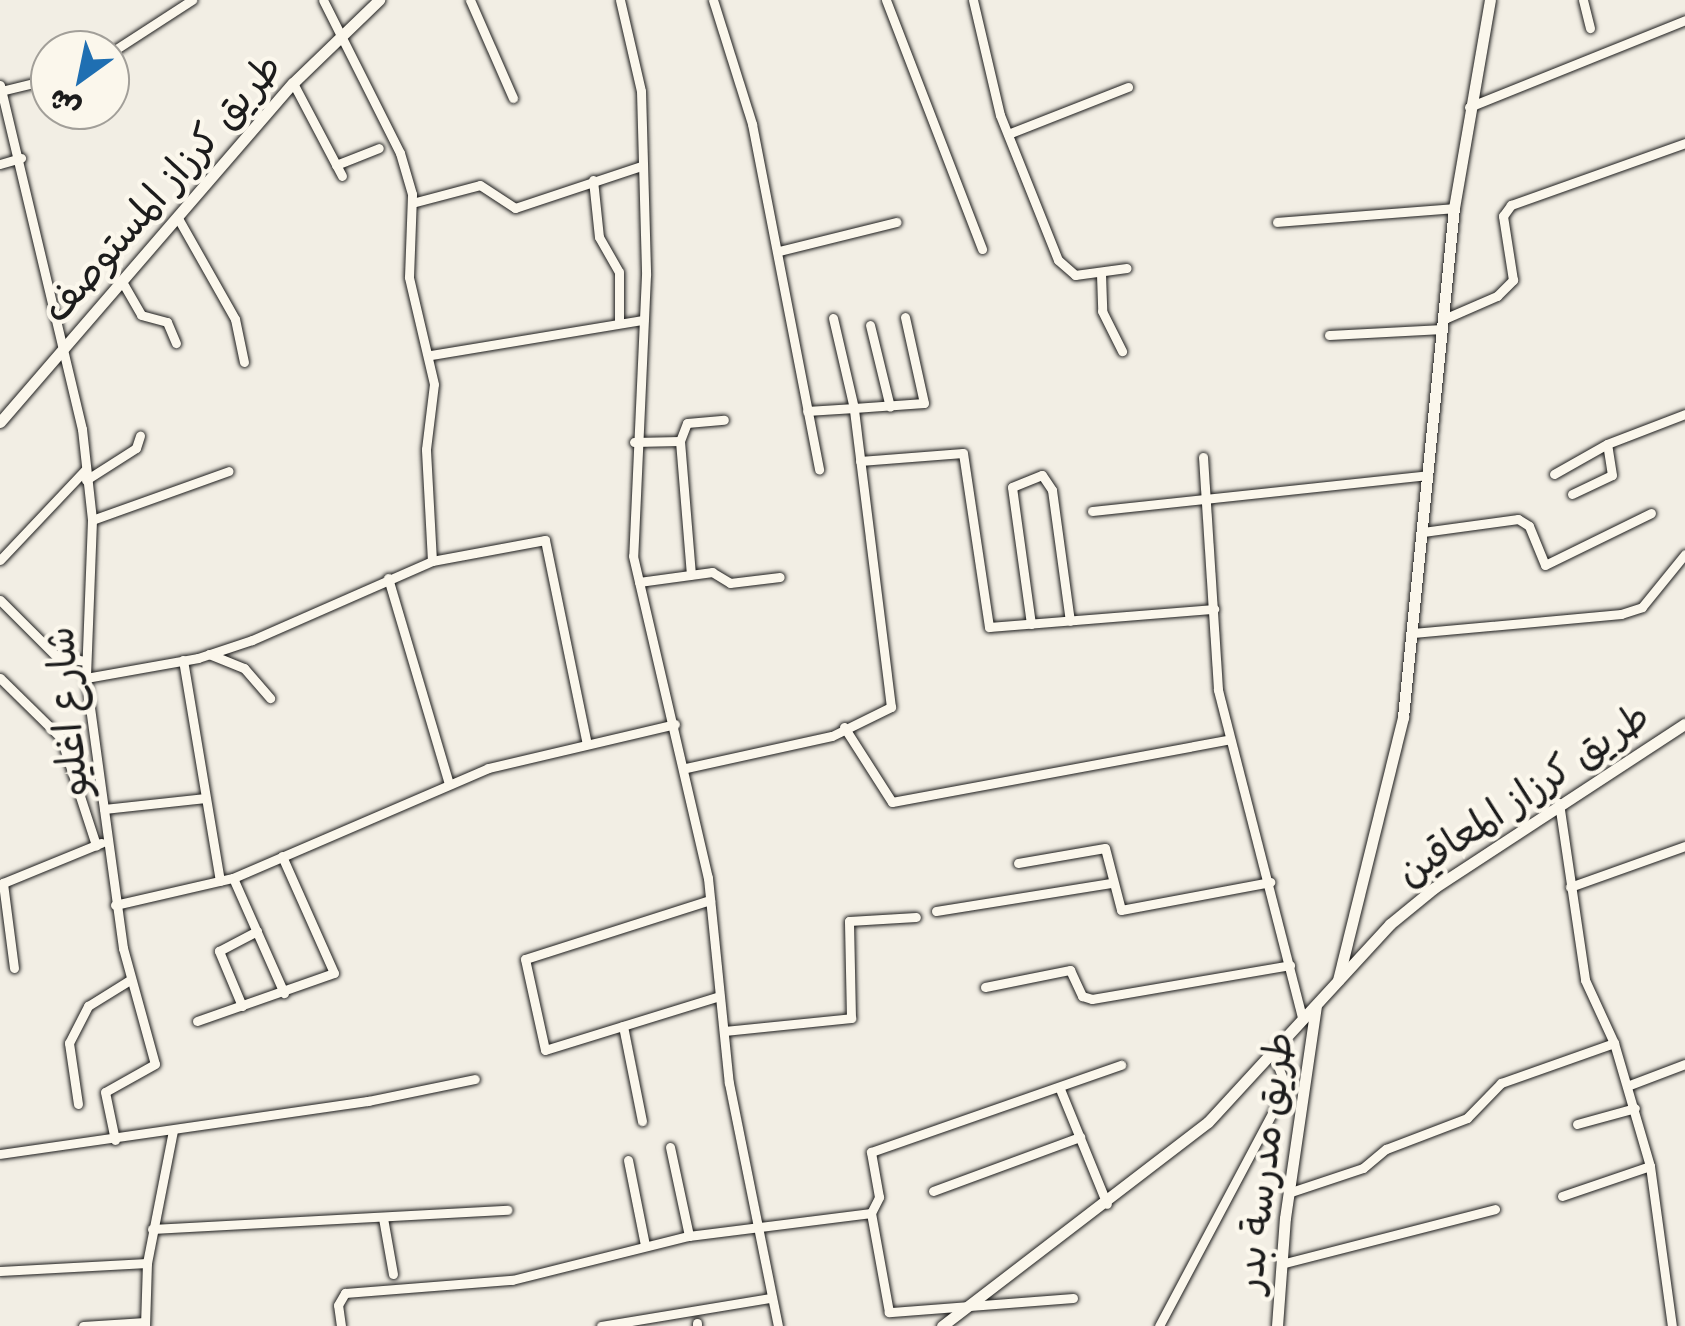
<!DOCTYPE html>
<meta charset="utf-8">
<style>
body{margin:0}
#map{position:relative;width:1685px;height:1326px;overflow:hidden;background:#f2eee4;font-family:Caveat,"Playpen Sans Arabic",sans-serif}
div>[style]{position:absolute}
.roads{filter:drop-shadow(0 0 2px #1c1c1c) drop-shadow(0 0 2px #1c1c1c)}
.street>*{height:9px;margin:-4.5px;padding:0 4.5px;transform-origin:4.5px;border-radius:4.5px;background:#fbf7ec}
.secondary>*{height:11px;margin:-5.5px;padding:0 5.5px;transform-origin:5.5px;border-radius:5.5px;background:#fbf7ec}
span{translate:-50% -50%;white-space:nowrap;text-align:center;line-height:1.15;-webkit-text-stroke:9px #fbf7ec;paint-order:stroke}
.street-label{font-size:40px;color:#1c1c1c}
.north{position:absolute;left:30px;top:30px;width:100px;height:100px;box-sizing:border-box;background:#fbf7ec;border:2px solid #a29f99;border-radius:50%;rotate:213deg;font-size:28px;font-weight:700;line-height:40px;text-align:center;color:#1c1c1c}
.north::after{content:'';display:block;margin:auto;width:35px;height:45px;background:#1f6fb2;clip-path:polygon(50% 0,100% 100%,50% 72%,0 100%)}
</style>
<div id="map">
<div class="roads">
<div class="street">
<i style="left:470px;top:0;width:107px;rotate:66.3deg"></i>
<i style="left:620px;top:0;width:93px;rotate:77deg"></i>
<i style="left:641px;top:91px;width:184px;rotate:88.4deg"></i>
<i style="left:646px;top:275px;width:281px;rotate:92.6deg"></i>
<i style="left:633px;top:556px;width:331px;rotate:76.9deg"></i>
<i style="left:708px;top:878px;width:206px;rotate:84.2deg"></i>
<i style="left:729px;top:1083px;width:248px;rotate:78.6deg"></i>
<i style="left:713px;top:0;width:130px;rotate:72.5deg"></i>
<i style="left:752px;top:124px;width:352px;rotate:79deg"></i>
<i style="left:886px;top:0;width:267px;rotate:68.9deg"></i>
<i style="left:973px;top:0;width:118px;rotate:76.8deg"></i>
<i style="left:1000px;top:115px;width:156px;rotate:68.2deg"></i>
<i style="left:1058px;top:260px;width:23px;rotate:41deg"></i>
<i style="left:1075px;top:275px;width:52px;rotate:-7.7deg"></i>
<i style="left:1583px;top:0;width:29px;rotate:76deg"></i>
<i style="left:110px;top:53px;width:98px;rotate:-32.9deg"></i>
<i style="left:293px;top:83px;width:105px;rotate:62.2deg"></i>
<i style="left:0;top:85px;width:354px;rotate:76.6deg"></i>
<i style="left:82px;top:429px;width:92px;rotate:83.7deg"></i>
<i style="left:92px;top:520px;width:158px;rotate:92.2deg"></i>
<i style="left:86px;top:678px;width:273px;rotate:82.2deg"></i>
<i style="left:123px;top:948px;width:120px;rotate:74.6deg"></i>
<i style="left:155px;top:1064px;width:57px;rotate:150.8deg"></i>
<i style="left:105px;top:1092px;width:49px;rotate:78.2deg"></i>
<i style="left:5px;top:90px;width:46px;rotate:-13.7deg"></i>
<i style="left:1469px;top:107px;width:233px;rotate:-21.9deg"></i>
<i style="left:1008px;top:134px;width:129px;rotate:-21.4deg"></i>
<i style="left:0;top:164px;width:22px;rotate:-16deg"></i>
<i style="left:336px;top:165px;width:46px;rotate:-21.6deg"></i>
<i style="left:593px;top:180px;width:57px;rotate:84deg"></i>
<i style="left:599px;top:237px;width:40px;rotate:60.3deg"></i>
<i style="left:619px;top:272px;width:51px;rotate:90deg"></i>
<i style="left:412px;top:203px;width:70px;rotate:-14.8deg"></i>
<i style="left:480px;top:185px;width:42px;rotate:33.3deg"></i>
<i style="left:515px;top:208px;width:133px;rotate:-18.4deg"></i>
<i style="left:179px;top:220px;width:114px;rotate:60.5deg"></i>
<i style="left:235px;top:319px;width:44px;rotate:78.2deg"></i>
<i style="left:1277px;top:222px;width:178px;rotate:-4.5deg"></i>
<i style="left:779px;top:251px;width:121px;rotate:-13.9deg"></i>
<i style="left:1101px;top:274px;width:37px;rotate:88deg"></i>
<i style="left:1102px;top:311px;width:45px;rotate:63.4deg"></i>
<i style="left:124px;top:285px;width:34px;rotate:60deg"></i>
<i style="left:141px;top:315px;width:27px;rotate:15deg"></i>
<i style="left:167px;top:322px;width:23px;rotate:67deg"></i>
<i style="left:833px;top:318px;width:92px;rotate:76.9deg"></i>
<i style="left:854px;top:408px;width:70px;rotate:-4.1deg"></i>
<i style="left:924px;top:403px;width:88px;rotate:-102.5deg"></i>
<i style="left:1444px;top:319px;width:58px;rotate:-23.5deg"></i>
<i style="left:1497px;top:296px;width:23px;rotate:-45deg"></i>
<i style="left:1513px;top:280px;width:65px;rotate:-98.9deg"></i>
<i style="left:1503px;top:216px;width:14px;rotate:-54deg"></i>
<i style="left:1511px;top:205px;width:185px;rotate:-19.6deg"></i>
<i style="left:870px;top:325px;width:84px;rotate:76.3deg"></i>
<i style="left:1329px;top:335px;width:114px;rotate:-3deg"></i>
<i style="left:431px;top:355px;width:215px;rotate:-9.4deg"></i>
<i style="left:680px;top:441px;width:134px;rotate:85.3deg"></i>
<i style="left:634px;top:442px;width:46px;rotate:-1.2deg"></i>
<i style="left:680px;top:441px;width:19px;rotate:-69deg"></i>
<i style="left:687px;top:423px;width:37px;rotate:-5deg"></i>
<i style="left:1203px;top:457px;width:233px;rotate:86.3deg"></i>
<i style="left:1218px;top:690px;width:337px;rotate:75.6deg"></i>
<i style="left:860px;top:461px;width:103px;rotate:-4.4deg"></i>
<i style="left:963px;top:453px;width:176px;rotate:81.5deg"></i>
<i style="left:989px;top:627px;width:226px;rotate:-4.6deg"></i>
<i style="left:1554px;top:474px;width:61px;rotate:-29.5deg"></i>
<i style="left:1607px;top:444px;width:84px;rotate:-21deg"></i>
<i style="left:86px;top:480px;width:59px;rotate:-32.6deg"></i>
<i style="left:136px;top:448px;width:13px;rotate:-72deg"></i>
<i style="left:1572px;top:494px;width:44px;rotate:-25.4deg"></i>
<i style="left:1612px;top:475px;width:31px;rotate:-99deg"></i>
<i style="left:1092px;top:511px;width:338px;rotate:-6.1deg"></i>
<i style="left:92px;top:520px;width:145px;rotate:-19.7deg"></i>
<i style="left:1423px;top:532px;width:96px;rotate:-7.8deg"></i>
<i style="left:1518px;top:519px;width:13px;rotate:32deg"></i>
<i style="left:1529px;top:526px;width:42px;rotate:67.7deg"></i>
<i style="left:1545px;top:565px;width:118px;rotate:-26.1deg"></i>
<i style="left:0;top:560px;width:125px;rotate:-46.6deg"></i>
<i style="left:432px;top:561px;width:115px;rotate:-10.5deg"></i>
<i style="left:545px;top:540px;width:208px;rotate:78.4deg"></i>
<i style="left:388px;top:578px;width:215px;rotate:73.5deg"></i>
<i style="left:639px;top:582px;width:74px;rotate:-7.8deg"></i>
<i style="left:712px;top:572px;width:21px;rotate:31deg"></i>
<i style="left:730px;top:583px;width:50px;rotate:-6.8deg"></i>
<i style="left:0;top:600px;width:81px;rotate:45deg"></i>
<i style="left:57px;top:657px;width:29px;rotate:8deg"></i>
<i style="left:1031px;top:624px;width:138px;rotate:-97.9deg"></i>
<i style="left:1012px;top:487px;width:32px;rotate:-22deg"></i>
<i style="left:1042px;top:475px;width:18px;rotate:56deg"></i>
<i style="left:1052px;top:490px;width:132px;rotate:82.2deg"></i>
<i style="left:1413px;top:633px;width:209px;rotate:-5.2deg"></i>
<i style="left:1621px;top:614px;width:22px;rotate:-18deg"></i>
<i style="left:1642px;top:607px;width:68px;rotate:-50.9deg"></i>
<i style="left:209px;top:654px;width:38px;rotate:22deg"></i>
<i style="left:244px;top:668px;width:40px;rotate:49deg"></i>
<i style="left:183px;top:660px;width:224px;rotate:80.5deg"></i>
<i style="left:0;top:678px;width:86px;rotate:44.5deg"></i>
<i style="left:61px;top:738px;width:113px;rotate:71.9deg"></i>
<i style="left:86px;top:678px;width:114px;rotate:-10.1deg"></i>
<i style="left:198px;top:658px;width:57px;rotate:-18.4deg"></i>
<i style="left:252px;top:640px;width:197px;rotate:-23.7deg"></i>
<i style="left:432px;top:561px;width:112px;rotate:-93.1deg"></i>
<i style="left:426px;top:449px;width:65px;rotate:-83deg"></i>
<i style="left:434px;top:384px;width:110px;rotate:-103.2deg"></i>
<i style="left:409px;top:277px;width:83px;rotate:-87.9deg"></i>
<i style="left:412px;top:194px;width:43px;rotate:-106.3deg"></i>
<i style="left:400px;top:153px;width:171px;rotate:-116.7deg"></i>
<i style="left:844px;top:727px;width:89px;rotate:57.4deg"></i>
<i style="left:892px;top:802px;width:342px;rotate:-10.5deg"></i>
<i style="left:686px;top:768px;width:149px;rotate:-12.4deg"></i>
<i style="left:832px;top:736px;width:66px;rotate:-26.2deg"></i>
<i style="left:891px;top:707px;width:301px;rotate:-97.1deg"></i>
<i style="left:854px;top:408px;width:47px;rotate:176.3deg"></i>
<i style="left:1559px;top:803px;width:179px;rotate:81.6deg"></i>
<i style="left:1585px;top:980px;width:69px;rotate:65.3deg"></i>
<i style="left:1614px;top:1043px;width:128px;rotate:73.7deg"></i>
<i style="left:1650px;top:1166px;width:162px;rotate:82.2deg"></i>
<i style="left:104px;top:809px;width:102px;rotate:-6.2deg"></i>
<i style="left:1018px;top:863px;width:88px;rotate:-9.8deg"></i>
<i style="left:1105px;top:848px;width:64px;rotate:75.5deg"></i>
<i style="left:1121px;top:910px;width:152px;rotate:-10.6deg"></i>
<i style="left:233px;top:878px;width:126px;rotate:66.1deg"></i>
<i style="left:1570px;top:887px;width:122px;rotate:-19.6deg"></i>
<i style="left:710px;top:900px;width:194px;rotate:162.3deg"></i>
<i style="left:525px;top:959px;width:93px;rotate:77.6deg"></i>
<i style="left:545px;top:1050px;width:182px;rotate:-17.2deg"></i>
<i style="left:115px;top:905px;width:121px;rotate:-12.9deg"></i>
<i style="left:233px;top:878px;width:278px;rotate:-23.3deg"></i>
<i style="left:488px;top:768px;width:192px;rotate:-13.2deg"></i>
<i style="left:936px;top:911px;width:177px;rotate:-9.1deg"></i>
<i style="left:14px;top:968px;width:86px;rotate:-97.4deg"></i>
<i style="left:3px;top:883px;width:106px;rotate:-22.2deg"></i>
<i style="left:985px;top:987px;width:87px;rotate:-11.3deg"></i>
<i style="left:1070px;top:970px;width:29px;rotate:65deg"></i>
<i style="left:1082px;top:996px;width:10px;rotate:17deg"></i>
<i style="left:1092px;top:999px;width:201px;rotate:-9.7deg"></i>
<i style="left:242px;top:1006px;width:60px;rotate:-112.7deg"></i>
<i style="left:219px;top:951px;width:43px;rotate:-27.8deg"></i>
<i style="left:197px;top:1021px;width:145px;rotate:-19.3deg"></i>
<i style="left:334px;top:973px;width:128px;rotate:-114deg"></i>
<i style="left:623px;top:1026px;width:97px;rotate:78.7deg"></i>
<i style="left:724px;top:1031px;width:128px;rotate:-5.8deg"></i>
<i style="left:851px;top:1018px;width:97px;rotate:-91.2deg"></i>
<i style="left:849px;top:921px;width:67px;rotate:-3.4deg"></i>
<i style="left:1627px;top:1086px;width:62px;rotate:-20.8deg"></i>
<i style="left:1060px;top:1089px;width:124px;rotate:67.8deg"></i>
<i style="left:78px;top:1104px;width:62px;rotate:-98.4deg"></i>
<i style="left:69px;top:1043px;width:42px;rotate:-62.8deg"></i>
<i style="left:88px;top:1006px;width:49px;rotate:-31.8deg"></i>
<i style="left:1577px;top:1124px;width:60px;rotate:-15.4deg"></i>
<i style="left:670px;top:1147px;width:91px;rotate:77.9deg"></i>
<i style="left:0;top:1154px;width:372px;rotate:-8.2deg"></i>
<i style="left:368px;top:1101px;width:109px;rotate:-11.6deg"></i>
<i style="left:628px;top:1160px;width:87px;rotate:78.7deg"></i>
<i style="left:933px;top:1191px;width:157px;rotate:-20.2deg"></i>
<i style="left:1288px;top:1193px;width:79px;rotate:-18.4deg"></i>
<i style="left:1363px;top:1168px;width:30px;rotate:-40deg"></i>
<i style="left:1386px;top:1149px;width:87px;rotate:-20.9deg"></i>
<i style="left:1467px;top:1118px;width:49px;rotate:-45.8deg"></i>
<i style="left:1501px;top:1083px;width:120px;rotate:-19.5deg"></i>
<i style="left:1562px;top:1196px;width:93px;rotate:-18.8deg"></i>
<i style="left:383px;top:1218px;width:57px;rotate:79.9deg"></i>
<i style="left:152px;top:1229px;width:356px;rotate:-3.1deg"></i>
<i style="left:1281px;top:1264px;width:221px;rotate:-14.4deg"></i>
<i style="left:0;top:1271px;width:147px;rotate:-3.1deg"></i>
<i style="left:1073px;top:1298px;width:185px;rotate:175.6deg"></i>
<i style="left:889px;top:1312px;width:101px;rotate:-100.3deg"></i>
<i style="left:871px;top:1213px;width:18px;rotate:-63deg"></i>
<i style="left:879px;top:1197px;width:46px;rotate:-100.1deg"></i>
<i style="left:871px;top:1152px;width:265px;rotate:-19.2deg"></i>
<i style="left:697px;top:1323px;width:3px;rotate:90deg"></i>
<i style="left:83px;top:1326px;width:62px;rotate:-3.7deg"></i>
<i style="left:145px;top:1326px;width:63px;rotate:-88.2deg"></i>
<i style="left:147px;top:1263px;width:135px;rotate:-78.9deg"></i>
<i style="left:341px;top:1326px;width:21px;rotate:-98deg"></i>
<i style="left:338px;top:1305px;width:14px;rotate:-60deg"></i>
<i style="left:345px;top:1293px;width:168px;rotate:-4.5deg"></i>
<i style="left:512px;top:1280px;width:182px;rotate:-14deg"></i>
<i style="left:689px;top:1236px;width:183px;rotate:-7.2deg"></i>
<i style="left:601px;top:1326px;width:172px;rotate:-9.4deg"></i>
<i style="left:1159px;top:1326px;width:271px;rotate:-62deg"></i>
<i style="left:1286px;top:1087px;width:36px;rotate:-111deg"></i>
</div>
<div class="secondary">
<i style="left:0;top:422px;width:448px;rotate:-49.2deg"></i>
<i style="left:293px;top:83px;width:120px;rotate:-44deg"></i>
<i style="left:1338px;top:980px;width:271px;rotate:-76.1deg"></i>
<i style="left:1403px;top:717px;width:512px;rotate:-84.28deg"></i>
<i style="left:1454px;top:208px;width:211px;rotate:-80.2deg"></i>
<i style="left:942px;top:1326px;width:335px;rotate:-37.5deg"></i>
<i style="left:1208px;top:1122px;width:269px;rotate:-47.4deg"></i>
<i style="left:1390px;top:924px;width:57px;rotate:-39.3deg"></i>
<i style="left:1434px;top:888px;width:300px;rotate:-33.2deg"></i>
<i style="left:1277px;top:1326px;width:108px;rotate:-85.8deg"></i>
<i style="left:1285px;top:1218px;width:214px;rotate:-81.7deg"></i>
</div>
</div>
<div class="street-label">
<span style="left:162px;top:188px;rotate:-49deg">طريق كرزاز المستوصف</span>
<span style="left:67px;top:712px;rotate:-95deg">شارع اغليو</span>
<span style="left:1523px;top:794px;rotate:-34deg">طريق كرزاز المعاقين</span>
<span style="left:1264px;top:1162px;rotate:-83deg">طريق مدرسة بدر</span>
</div>
<div class="north">ش</div>
</div>
